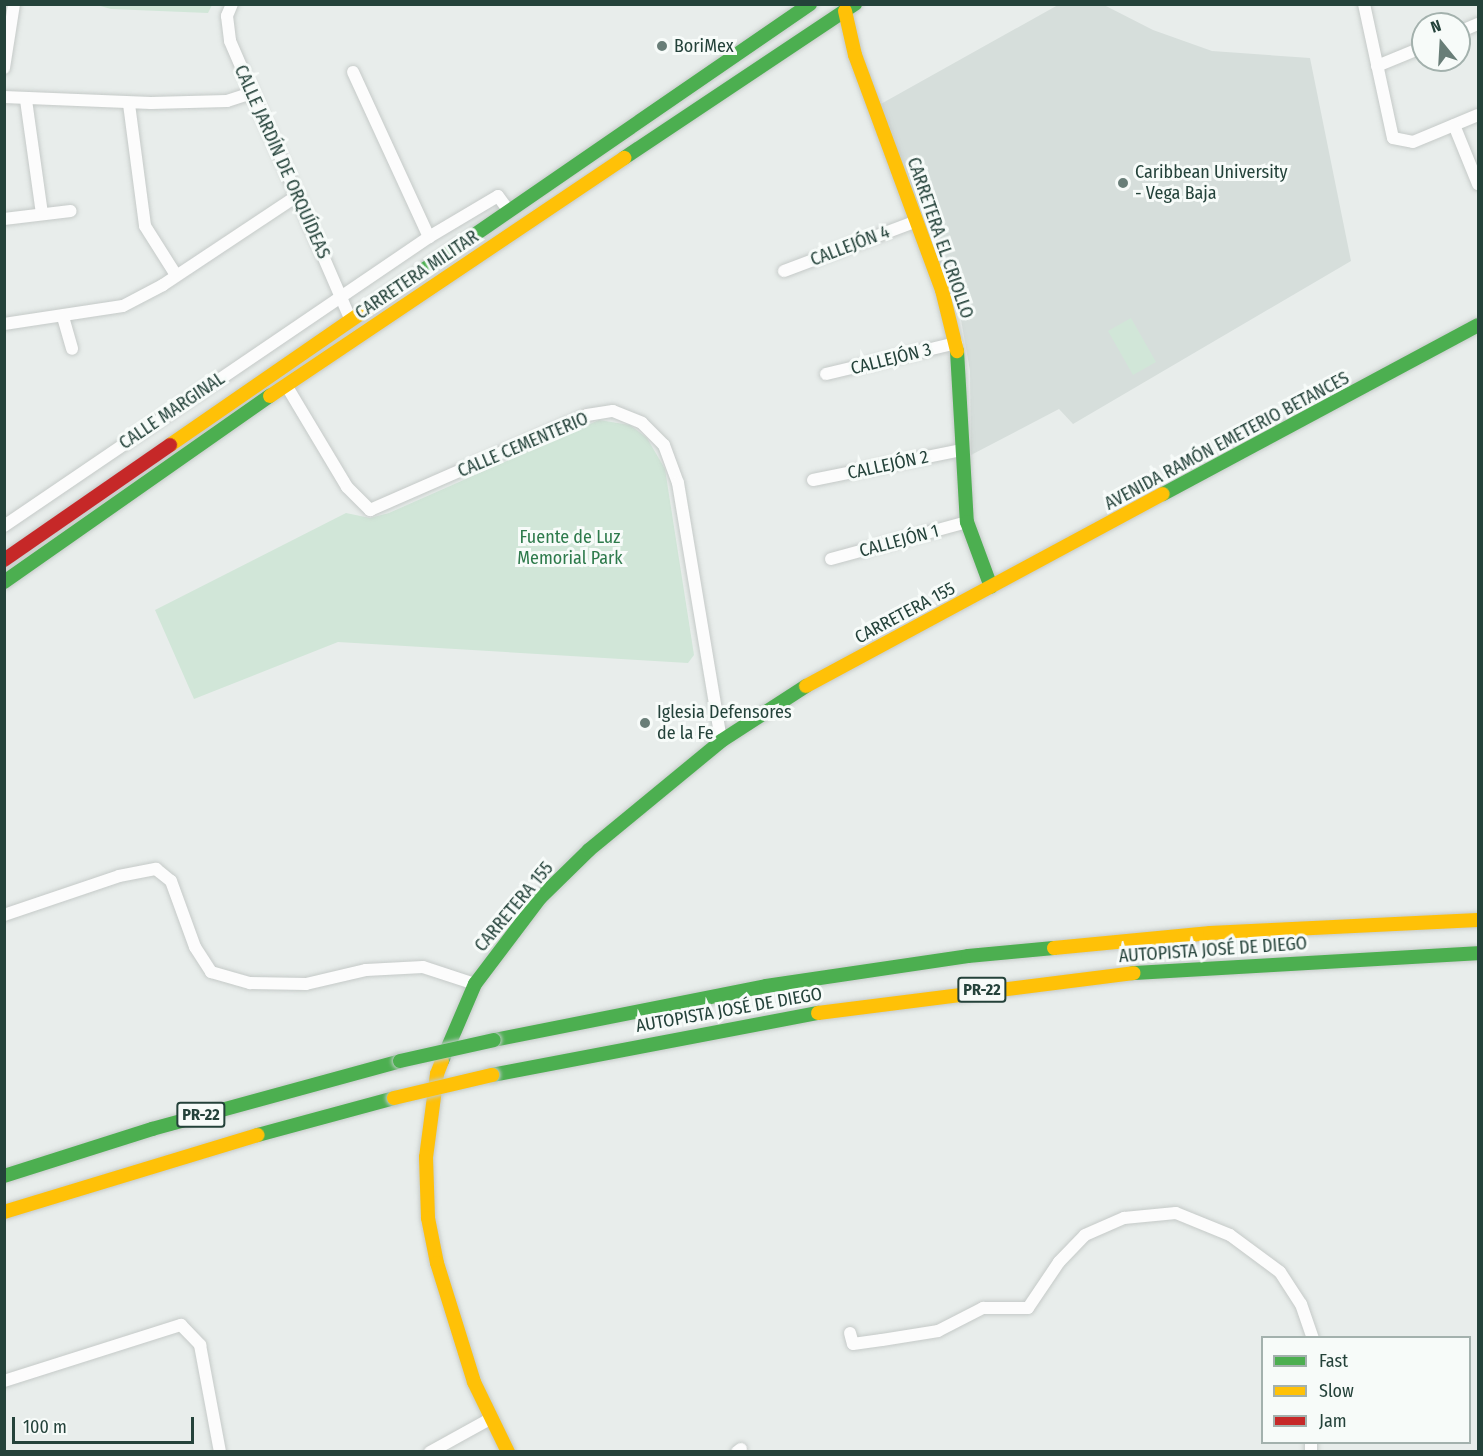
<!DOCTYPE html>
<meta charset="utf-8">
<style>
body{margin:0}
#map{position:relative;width:1483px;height:1456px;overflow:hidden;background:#e8edeb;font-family:"Fira Sans Condensed",sans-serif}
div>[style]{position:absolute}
.built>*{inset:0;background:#d6dedb}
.green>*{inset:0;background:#d1e6d8}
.roads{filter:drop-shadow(0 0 2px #c5cac8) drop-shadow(0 0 2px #c5cac8)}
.street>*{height:12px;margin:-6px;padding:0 6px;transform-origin:6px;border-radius:6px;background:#fcfcfc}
.fast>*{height:14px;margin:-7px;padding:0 7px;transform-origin:7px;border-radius:7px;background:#4caf50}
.slow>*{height:14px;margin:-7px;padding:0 7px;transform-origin:7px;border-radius:7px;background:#ffc107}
.jam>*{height:14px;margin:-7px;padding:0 7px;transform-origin:7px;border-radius:7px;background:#c62828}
.bridges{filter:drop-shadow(0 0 2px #c3ccc9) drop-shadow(0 0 2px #c3ccc9)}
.fast-bridge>*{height:14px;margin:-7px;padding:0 7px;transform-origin:7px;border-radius:7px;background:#4caf50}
.slow-bridge>*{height:14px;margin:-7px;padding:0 7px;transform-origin:7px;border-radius:7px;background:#ffc107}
.dots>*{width:16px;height:16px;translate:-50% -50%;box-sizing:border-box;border:3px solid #f7fbf9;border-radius:50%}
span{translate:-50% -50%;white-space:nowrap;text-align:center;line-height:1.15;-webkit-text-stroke:6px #f7fbf9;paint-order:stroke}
.shield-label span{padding:2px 4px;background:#f7fbf9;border:2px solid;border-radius:4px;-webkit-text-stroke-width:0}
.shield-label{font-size:16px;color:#24423a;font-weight:700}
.poi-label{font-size:18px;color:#24423a}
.left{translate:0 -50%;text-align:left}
.street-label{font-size:18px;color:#24423a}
.park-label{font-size:18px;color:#2d7a4b}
.frame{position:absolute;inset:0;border:6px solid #24423a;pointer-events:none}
.legend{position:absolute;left:1261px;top:1336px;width:210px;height:108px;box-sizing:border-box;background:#f7fbf9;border:2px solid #a3b1ad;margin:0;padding:8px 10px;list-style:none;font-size:18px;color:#24423a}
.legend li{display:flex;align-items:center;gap:12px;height:30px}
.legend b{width:30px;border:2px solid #a3b1ad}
.north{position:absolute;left:1411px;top:12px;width:60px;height:60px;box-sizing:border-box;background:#f7fbf9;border:2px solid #a3b1ad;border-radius:50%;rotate:342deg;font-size:16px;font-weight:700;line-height:24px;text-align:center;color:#24423a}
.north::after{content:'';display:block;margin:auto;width:21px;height:27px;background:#697e78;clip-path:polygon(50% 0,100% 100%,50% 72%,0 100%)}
.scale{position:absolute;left:12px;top:1417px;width:182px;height:27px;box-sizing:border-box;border:3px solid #24423a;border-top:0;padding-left:8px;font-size:18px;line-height:21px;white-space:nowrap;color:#24423a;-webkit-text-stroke:4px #f7fbf9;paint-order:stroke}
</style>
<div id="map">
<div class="built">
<i style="clip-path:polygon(1058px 5px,1104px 5px,1153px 30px,1212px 51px,1310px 58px,1351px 261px,1073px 424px,1059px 409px,971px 455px,970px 371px,960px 314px,879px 105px)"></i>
</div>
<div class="green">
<i style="clip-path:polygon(97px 5px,212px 5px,208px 13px,111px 9px)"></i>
<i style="clip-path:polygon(1131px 318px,1156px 362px,1133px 375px,1108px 331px)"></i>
<i style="clip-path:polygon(599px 420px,630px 425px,647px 438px,665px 469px,694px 655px,688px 663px,338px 642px,194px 699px,155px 610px,346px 513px,370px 518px,389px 513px)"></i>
</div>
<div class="roads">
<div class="street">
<i style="left:232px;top:4px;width:13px;rotate:113deg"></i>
<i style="left:227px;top:16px;width:25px;rotate:83deg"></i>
<i style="left:230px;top:41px;width:302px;rotate:66.6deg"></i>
<i style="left:1364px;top:4px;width:137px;rotate:77.8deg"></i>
<i style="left:1393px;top:138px;width:20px;rotate:11deg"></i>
<i style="left:1413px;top:142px;width:70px;rotate:-22.6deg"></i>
<i style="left:1459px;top:32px;width:21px;rotate:-23deg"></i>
<i style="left:1377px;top:66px;width:50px;rotate:-22.4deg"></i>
<i style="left:4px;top:68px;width:65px;rotate:-81.1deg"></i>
<i style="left:353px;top:72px;width:182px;rotate:65.3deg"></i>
<i style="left:4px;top:97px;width:147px;rotate:2.3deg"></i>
<i style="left:151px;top:103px;width:76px;rotate:-1.5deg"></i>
<i style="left:227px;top:101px;width:26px;rotate:-18deg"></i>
<i style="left:26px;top:100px;width:115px;rotate:82deg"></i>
<i style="left:129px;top:104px;width:123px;rotate:82.5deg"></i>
<i style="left:145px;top:226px;width:58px;rotate:57.7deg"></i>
<i style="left:1454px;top:125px;width:64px;rotate:67.9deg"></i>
<i style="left:4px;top:219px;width:67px;rotate:-6.8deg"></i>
<i style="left:784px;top:271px;width:142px;rotate:-20.6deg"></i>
<i style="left:63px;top:317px;width:33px;rotate:74deg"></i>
<i style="left:4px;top:324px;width:120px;rotate:-8.6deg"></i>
<i style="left:123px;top:306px;width:45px;rotate:-27.7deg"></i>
<i style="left:163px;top:285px;width:161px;rotate:-33.6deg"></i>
<i style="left:826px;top:374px;width:134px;rotate:-13.4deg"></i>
<i style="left:286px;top:385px;width:119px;rotate:59.1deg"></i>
<i style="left:347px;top:487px;width:33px;rotate:45deg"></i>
<i style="left:370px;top:510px;width:237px;rotate:-23.6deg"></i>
<i style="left:587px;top:415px;width:26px;rotate:-9deg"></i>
<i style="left:613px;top:411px;width:31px;rotate:22deg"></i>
<i style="left:642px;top:423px;width:31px;rotate:45deg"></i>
<i style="left:664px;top:445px;width:40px;rotate:69.8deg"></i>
<i style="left:678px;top:483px;width:262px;rotate:80.5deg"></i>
<i style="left:813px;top:480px;width:152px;rotate:-11.4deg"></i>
<i style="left:4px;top:526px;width:514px;rotate:-34.22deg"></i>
<i style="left:429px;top:237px;width:80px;rotate:-30.7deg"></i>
<i style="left:498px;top:196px;width:17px;rotate:54deg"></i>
<i style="left:831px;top:559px;width:141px;rotate:-15.2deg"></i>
<i style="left:4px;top:915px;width:121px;rotate:-18.7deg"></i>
<i style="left:119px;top:876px;width:38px;rotate:-11deg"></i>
<i style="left:156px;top:869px;width:19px;rotate:39deg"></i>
<i style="left:171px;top:881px;width:70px;rotate:70deg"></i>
<i style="left:195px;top:947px;width:30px;rotate:57deg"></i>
<i style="left:211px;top:972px;width:41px;rotate:15.8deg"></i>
<i style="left:250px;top:983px;width:56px;rotate:1deg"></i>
<i style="left:306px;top:984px;width:62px;rotate:-13.1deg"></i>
<i style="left:366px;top:970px;width:57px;rotate:-3deg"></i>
<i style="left:423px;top:967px;width:55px;rotate:18.1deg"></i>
<i style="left:850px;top:1333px;width:11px;rotate:75deg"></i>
<i style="left:853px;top:1344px;width:29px;rotate:-8deg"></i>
<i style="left:882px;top:1340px;width:57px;rotate:-9.1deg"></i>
<i style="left:938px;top:1331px;width:51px;rotate:-27.1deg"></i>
<i style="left:983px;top:1308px;width:45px"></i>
<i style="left:1028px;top:1308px;width:55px;rotate:-56deg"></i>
<i style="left:1059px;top:1262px;width:37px;rotate:-46deg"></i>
<i style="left:1085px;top:1235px;width:43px;rotate:-23.6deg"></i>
<i style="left:1124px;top:1218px;width:52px;rotate:-5.5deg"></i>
<i style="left:1176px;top:1213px;width:58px;rotate:22.2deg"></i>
<i style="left:1230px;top:1235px;width:62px;rotate:36.5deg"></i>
<i style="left:1280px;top:1272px;width:38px;rotate:57deg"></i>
<i style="left:1301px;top:1304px;width:36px;rotate:71deg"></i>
<i style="left:4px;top:1381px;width:186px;rotate:-17.6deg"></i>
<i style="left:181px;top:1325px;width:28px;rotate:46deg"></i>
<i style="left:200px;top:1345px;width:109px;rotate:79.4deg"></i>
<i style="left:1311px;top:1442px;width:10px;rotate:90deg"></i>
<i style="left:430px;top:1452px;width:68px;rotate:-28.8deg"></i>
<i style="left:737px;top:1452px;width:5px;rotate:-37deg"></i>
</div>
<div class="fast">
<i style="left:624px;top:158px;width:278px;rotate:-33.7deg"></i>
<i style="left:390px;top:293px;width:510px;rotate:-34.53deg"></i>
<i style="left:957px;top:351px;width:171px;rotate:86.7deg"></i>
<i style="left:967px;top:522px;width:69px;rotate:69.7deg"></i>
<i style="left:1163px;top:494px;width:357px;rotate:-28.2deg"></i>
<i style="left:4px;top:582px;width:325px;rotate:-35deg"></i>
<i style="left:1133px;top:973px;width:346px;rotate:-3.3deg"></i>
<i style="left:494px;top:1040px;width:277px;rotate:-11.2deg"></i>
<i style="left:766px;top:986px;width:204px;rotate:-8.4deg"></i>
<i style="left:968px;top:956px;width:86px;rotate:-5.3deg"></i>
<i style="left:442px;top:1061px;width:84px;rotate:-66.8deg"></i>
<i style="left:475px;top:984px;width:108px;rotate:-52.9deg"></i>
<i style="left:540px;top:898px;width:69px;rotate:-44.4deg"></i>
<i style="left:589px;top:850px;width:171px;rotate:-39.5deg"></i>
<i style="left:721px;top:741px;width:101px;rotate:-32.9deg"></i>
<i style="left:492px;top:1075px;width:332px;rotate:-10.8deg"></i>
<i style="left:258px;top:1135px;width:141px;rotate:-15.2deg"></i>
<i style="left:4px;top:1176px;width:155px;rotate:-17.6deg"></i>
<i style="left:152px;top:1129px;width:257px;rotate:-15.3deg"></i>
</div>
<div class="slow">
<i style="left:845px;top:11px;width:45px;rotate:77.2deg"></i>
<i style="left:855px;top:55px;width:251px;rotate:69.7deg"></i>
<i style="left:942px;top:290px;width:63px;rotate:76.2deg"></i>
<i style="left:270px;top:396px;width:427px;rotate:-33.9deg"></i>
<i style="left:170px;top:445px;width:267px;rotate:-34.6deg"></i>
<i style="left:806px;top:686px;width:405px;rotate:-28.3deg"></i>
<i style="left:1054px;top:948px;width:157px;rotate:-5.5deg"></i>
<i style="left:1210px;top:933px;width:268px;rotate:-2.8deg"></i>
<i style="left:818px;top:1013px;width:318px;rotate:-7.2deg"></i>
<i style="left:442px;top:1061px;width:14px;rotate:111deg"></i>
<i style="left:437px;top:1074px;width:84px;rotate:97.5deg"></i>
<i style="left:426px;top:1157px;width:61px;rotate:88.1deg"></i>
<i style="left:428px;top:1218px;width:46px;rotate:78.7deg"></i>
<i style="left:437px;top:1263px;width:125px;rotate:72.7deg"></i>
<i style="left:474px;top:1382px;width:78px;rotate:64.1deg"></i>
<i style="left:4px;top:1212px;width:265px;rotate:-16.9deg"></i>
</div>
<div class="jam">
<i style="left:4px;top:560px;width:202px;rotate:-34.7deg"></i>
</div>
</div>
<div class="bridges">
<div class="fast-bridge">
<i style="left:400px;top:1061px;width:96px;rotate:-12.6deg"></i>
</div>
<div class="slow-bridge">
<i style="left:394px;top:1098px;width:101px;rotate:-13.2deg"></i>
</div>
</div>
<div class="dots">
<i style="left:662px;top:46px;background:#697e78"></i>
<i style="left:1123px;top:183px;background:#697e78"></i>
<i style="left:645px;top:723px;background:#697e78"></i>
</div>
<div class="shield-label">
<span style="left:982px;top:990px">PR-22</span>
<span style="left:201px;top:1115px">PR-22</span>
</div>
<div class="poi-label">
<span class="left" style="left:674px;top:46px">BoriMex</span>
<span class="left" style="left:1135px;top:183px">Caribbean University<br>- Vega Baja</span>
<span class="left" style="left:657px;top:723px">Iglesia Defensores<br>de la Fe</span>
</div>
<div class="street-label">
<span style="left:282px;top:162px;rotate:66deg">CALLE JARDÍN DE ORQUÍDEAS</span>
<span style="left:940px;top:238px;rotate:71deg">CARRETERA EL CRIOLLO</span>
<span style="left:850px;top:246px;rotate:-21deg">CALLEJÓN 4</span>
<span style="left:417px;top:275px;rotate:-34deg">CARRETERA MILITAR</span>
<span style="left:891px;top:359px;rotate:-14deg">CALLEJÓN 3</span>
<span style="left:172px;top:411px;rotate:-34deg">CALLE MARGINAL</span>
<span style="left:1227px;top:441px;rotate:-28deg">AVENIDA RAMÓN EMETERIO BETANCES</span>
<span style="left:523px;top:445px;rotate:-23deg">CALLE CEMENTERIO</span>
<span style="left:888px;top:465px;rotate:-12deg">CALLEJÓN 2</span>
<span style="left:899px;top:541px;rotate:-15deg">CALLEJÓN 1</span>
<span style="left:905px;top:613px;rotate:-28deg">CARRETERA 155</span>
<span style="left:514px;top:907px;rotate:-50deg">CARRETERA 155</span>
<span style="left:1213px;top:950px;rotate:-4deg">AUTOPISTA JOSÉ DE DIEGO</span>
<span style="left:729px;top:1010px;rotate:-10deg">AUTOPISTA JOSÉ DE DIEGO</span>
</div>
<div class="park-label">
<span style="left:570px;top:548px">Fuente de Luz<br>Memorial Park</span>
</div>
<div class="frame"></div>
<ul class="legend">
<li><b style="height:8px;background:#4caf50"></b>Fast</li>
<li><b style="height:8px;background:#ffc107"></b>Slow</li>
<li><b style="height:8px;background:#c62828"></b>Jam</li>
</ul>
<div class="north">N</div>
<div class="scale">100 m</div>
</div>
